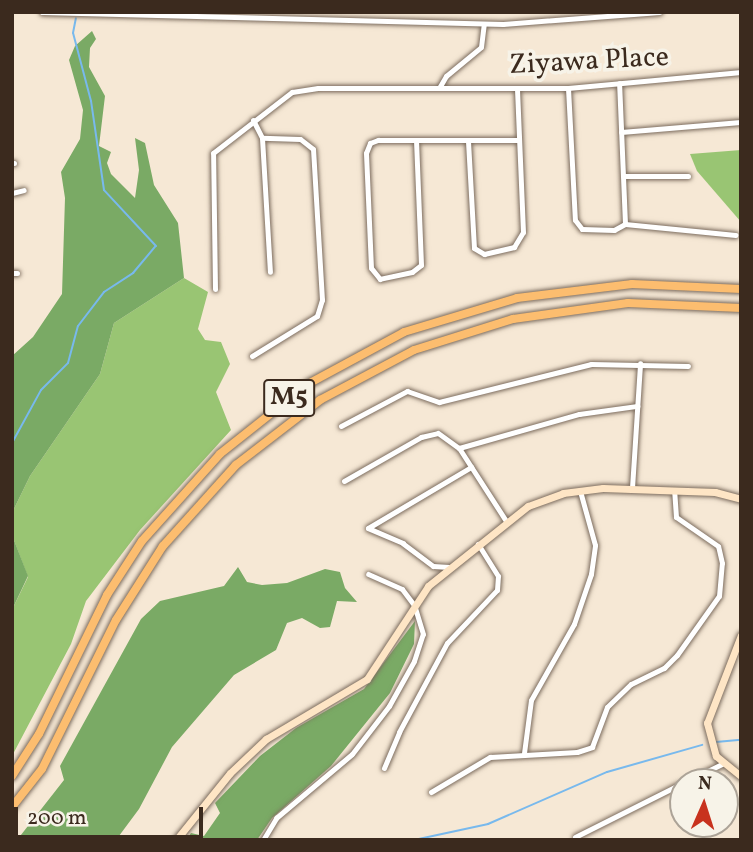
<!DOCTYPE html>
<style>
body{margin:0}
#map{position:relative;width:753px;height:852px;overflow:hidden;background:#f6e8d5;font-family:Vollkorn,serif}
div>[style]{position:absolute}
.green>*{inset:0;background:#99c573}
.forest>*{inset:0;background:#7aaa65}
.stream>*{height:2px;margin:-1px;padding:0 1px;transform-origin:1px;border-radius:1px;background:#78b9ed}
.roads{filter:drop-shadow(0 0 2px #7c6c5e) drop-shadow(0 0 2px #7c6c5e)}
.street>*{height:5px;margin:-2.5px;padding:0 2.5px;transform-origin:2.5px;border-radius:2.5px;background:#fff}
.secondary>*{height:7px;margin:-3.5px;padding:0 3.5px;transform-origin:3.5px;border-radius:3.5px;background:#fee5c5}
.primary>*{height:8px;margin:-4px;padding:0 4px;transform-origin:4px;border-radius:4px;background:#fcbd6f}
span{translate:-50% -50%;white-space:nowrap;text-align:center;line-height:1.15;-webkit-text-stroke:7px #f7f3e8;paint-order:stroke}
.shield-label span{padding:2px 5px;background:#f7f3e8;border:2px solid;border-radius:5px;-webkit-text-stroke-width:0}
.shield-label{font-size:26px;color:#3b2a1e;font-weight:700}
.street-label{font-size:28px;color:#3b2a1e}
.frame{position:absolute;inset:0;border:14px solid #3b2a1e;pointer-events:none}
.north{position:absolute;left:669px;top:768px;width:70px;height:70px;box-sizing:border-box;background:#f7f3e8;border:2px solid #aca397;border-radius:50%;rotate:3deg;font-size:19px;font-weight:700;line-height:28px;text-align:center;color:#3b2a1e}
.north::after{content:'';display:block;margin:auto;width:24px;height:32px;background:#c8321e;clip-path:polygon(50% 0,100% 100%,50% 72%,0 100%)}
.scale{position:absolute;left:14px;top:807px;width:189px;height:32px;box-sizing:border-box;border:4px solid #3b2a1e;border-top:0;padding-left:9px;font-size:21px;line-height:24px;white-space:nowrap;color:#3b2a1e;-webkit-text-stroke:5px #f7f3e8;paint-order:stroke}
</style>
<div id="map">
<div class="green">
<i style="clip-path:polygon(741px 150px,741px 222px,697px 171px,690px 154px)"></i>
<i style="clip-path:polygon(184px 278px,208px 292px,198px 329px,205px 340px,221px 342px,230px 364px,216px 392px,231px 430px,140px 530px,86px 601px,71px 644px,12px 756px,12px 610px,28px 577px,12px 535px,12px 513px,30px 476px,100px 374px,114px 323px)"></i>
</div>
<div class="forest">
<i style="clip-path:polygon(92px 31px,96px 39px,90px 48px,89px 67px,105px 96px,99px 146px,111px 152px,107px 163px,111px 174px,135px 198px,139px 170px,135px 138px,145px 143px,154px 185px,178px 223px,184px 278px,114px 323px,100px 374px,30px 476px,12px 513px,12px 356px,33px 337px,62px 294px,65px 198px,61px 172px,80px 139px,83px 110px,69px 60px,75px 46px)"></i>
<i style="clip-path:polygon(12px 535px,28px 576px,12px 610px)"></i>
<i style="clip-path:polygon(238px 567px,247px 582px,262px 585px,287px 583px,325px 569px,340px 572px,345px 588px,357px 602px,337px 601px,330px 627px,320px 628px,302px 618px,287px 623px,276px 650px,234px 675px,172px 747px,139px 809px,116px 840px,17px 840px,64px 780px,60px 766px,141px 619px,160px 601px,224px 586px)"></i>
<i style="clip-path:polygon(415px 621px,414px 644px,390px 693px,331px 766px,272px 818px,257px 840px,186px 840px,191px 833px,204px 836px,220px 813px,215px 803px,260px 756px,296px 728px,364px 689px)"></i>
</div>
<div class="stream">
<i style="left:12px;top:443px;width:60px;rotate:-61.3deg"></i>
<i style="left:41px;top:390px;width:38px;rotate:-45deg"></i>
<i style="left:68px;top:363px;width:38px;rotate:-75deg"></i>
<i style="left:78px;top:326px;width:43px;rotate:-52.6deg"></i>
<i style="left:104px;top:292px;width:35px;rotate:-33deg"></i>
<i style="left:133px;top:273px;width:35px;rotate:-50deg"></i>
<i style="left:156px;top:246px;width:76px;rotate:-132.9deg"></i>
<i style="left:104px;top:190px;width:90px;rotate:-98.3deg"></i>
<i style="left:91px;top:101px;width:70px;rotate:-104.8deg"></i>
<i style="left:73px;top:33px;width:15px;rotate:-79deg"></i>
<i style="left:716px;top:742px;width:25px;rotate:-5deg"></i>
<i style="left:414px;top:840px;width:76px;rotate:-12.2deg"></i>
<i style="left:488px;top:824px;width:130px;rotate:-23.6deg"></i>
<i style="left:607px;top:772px;width:99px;rotate:-15.9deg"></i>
</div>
<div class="roads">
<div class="street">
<i style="left:42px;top:12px;width:461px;rotate:1.5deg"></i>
<i style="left:503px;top:24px;width:157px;rotate:-4.4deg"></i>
<i style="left:439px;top:88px;width:14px;rotate:-60deg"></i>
<i style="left:446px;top:76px;width:45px;rotate:-39.6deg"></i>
<i style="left:481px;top:47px;width:23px;rotate:-83deg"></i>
<i style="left:568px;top:88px;width:132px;rotate:87deg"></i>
<i style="left:575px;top:220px;width:11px;rotate:52deg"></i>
<i style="left:582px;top:229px;width:32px;rotate:2deg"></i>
<i style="left:614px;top:230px;width:13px;rotate:-29deg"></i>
<i style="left:625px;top:224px;width:141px;rotate:-92.4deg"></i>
<i style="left:253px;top:120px;width:20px;rotate:63deg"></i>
<i style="left:262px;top:138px;width:134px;rotate:86.6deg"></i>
<i style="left:621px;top:132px;width:120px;rotate:-4.8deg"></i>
<i style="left:416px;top:140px;width:125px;rotate:87.7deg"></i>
<i style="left:421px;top:265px;width:11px;rotate:142deg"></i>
<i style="left:412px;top:272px;width:33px;rotate:168deg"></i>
<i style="left:380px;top:279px;width:14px;rotate:-129deg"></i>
<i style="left:371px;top:268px;width:115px;rotate:-92.5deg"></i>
<i style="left:366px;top:153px;width:11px;rotate:-68deg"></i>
<i style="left:370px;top:143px;width:9px;rotate:-21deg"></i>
<i style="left:378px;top:140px;width:139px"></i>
<i style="left:468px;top:141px;width:107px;rotate:86.8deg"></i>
<i style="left:474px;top:248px;width:12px;rotate:31deg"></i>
<i style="left:484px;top:254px;width:31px;rotate:-13deg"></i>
<i style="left:514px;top:247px;width:17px;rotate:-59deg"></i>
<i style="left:523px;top:232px;width:143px;rotate:-92.4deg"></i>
<i style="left:12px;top:163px;width:2px"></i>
<i style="left:624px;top:176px;width:64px"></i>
<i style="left:12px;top:193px;width:12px;rotate:-14deg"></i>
<i style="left:625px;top:224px;width:111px;rotate:5.7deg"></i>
<i style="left:12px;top:273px;width:5px"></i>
<i style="left:215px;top:289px;width:136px;rotate:-90.8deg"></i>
<i style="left:213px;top:153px;width:100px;rotate:-37.7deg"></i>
<i style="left:292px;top:92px;width:26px;rotate:-9deg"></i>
<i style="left:318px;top:88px;width:250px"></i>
<i style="left:568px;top:88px;width:174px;rotate:-5.3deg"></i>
<i style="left:252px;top:356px;width:76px;rotate:-31.6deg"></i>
<i style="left:317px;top:316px;width:17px;rotate:-73deg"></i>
<i style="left:322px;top:300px;width:151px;rotate:-93.4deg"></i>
<i style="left:313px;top:149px;width:16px;rotate:-142deg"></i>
<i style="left:300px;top:139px;width:38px;rotate:-178deg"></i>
<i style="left:341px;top:426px;width:75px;rotate:-27.9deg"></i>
<i style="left:407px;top:391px;width:34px;rotate:19deg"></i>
<i style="left:439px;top:402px;width:157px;rotate:-14deg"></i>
<i style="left:591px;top:364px;width:97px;rotate:1.2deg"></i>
<i style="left:459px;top:448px;width:125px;rotate:-15.8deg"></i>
<i style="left:579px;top:414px;width:59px;rotate:-7.9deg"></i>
<i style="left:344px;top:481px;width:89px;rotate:-29.7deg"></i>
<i style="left:421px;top:437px;width:17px;rotate:-13deg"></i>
<i style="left:438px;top:433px;width:26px;rotate:36deg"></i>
<i style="left:459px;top:448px;width:87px;rotate:57.2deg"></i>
<i style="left:632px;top:488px;width:125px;rotate:-86.3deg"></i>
<i style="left:449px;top:567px;width:16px;rotate:-176deg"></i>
<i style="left:433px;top:566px;width:38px;rotate:-143deg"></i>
<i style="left:403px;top:543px;width:38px;rotate:-157deg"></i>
<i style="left:368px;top:528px;width:120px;rotate:-30.6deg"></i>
<i style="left:524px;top:753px;width:53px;rotate:-82.5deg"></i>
<i style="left:531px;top:700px;width:87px;rotate:-60.5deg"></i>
<i style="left:574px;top:624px;width:53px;rotate:-71.2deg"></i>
<i style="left:591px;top:574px;width:29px;rotate:-82deg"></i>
<i style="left:595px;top:545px;width:56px;rotate:-105.5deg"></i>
<i style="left:384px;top:768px;width:39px;rotate:-67deg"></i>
<i style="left:399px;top:732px;width:101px;rotate:-61.7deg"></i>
<i style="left:447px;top:643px;width:73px;rotate:-46.7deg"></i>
<i style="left:497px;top:590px;width:14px;rotate:-86deg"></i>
<i style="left:498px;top:576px;width:38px;rotate:-122deg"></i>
<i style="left:685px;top:782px;width:41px;rotate:-25.9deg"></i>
<i style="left:431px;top:792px;width:69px;rotate:-30.7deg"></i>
<i style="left:490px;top:757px;width:87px;rotate:-3.3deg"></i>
<i style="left:577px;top:752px;width:16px;rotate:-18deg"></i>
<i style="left:592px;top:747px;width:43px;rotate:-69.4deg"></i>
<i style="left:607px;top:707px;width:33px;rotate:-44deg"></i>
<i style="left:631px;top:684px;width:37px;rotate:-26deg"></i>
<i style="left:664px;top:668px;width:18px;rotate:-45deg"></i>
<i style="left:677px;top:655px;width:72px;rotate:-54.6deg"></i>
<i style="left:719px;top:596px;width:33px;rotate:-85deg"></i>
<i style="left:722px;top:563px;width:17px;rotate:-103deg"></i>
<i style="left:718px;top:546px;width:51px;rotate:-145.4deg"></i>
<i style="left:676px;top:517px;width:27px;rotate:-94deg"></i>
<i style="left:575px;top:837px;width:121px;rotate:-26.6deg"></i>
<i style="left:263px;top:840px;width:26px;rotate:-59deg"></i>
<i style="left:276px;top:818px;width:99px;rotate:-40.1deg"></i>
<i style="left:352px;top:754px;width:61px;rotate:-52.4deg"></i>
<i style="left:389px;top:706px;width:51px;rotate:-60.9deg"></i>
<i style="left:414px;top:661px;width:28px;rotate:-72deg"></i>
<i style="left:423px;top:634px;width:30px;rotate:-107deg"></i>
<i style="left:414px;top:605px;width:20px;rotate:-127deg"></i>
<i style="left:402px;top:589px;width:37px;rotate:-156deg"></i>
</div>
<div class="secondary">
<i style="left:741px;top:635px;width:94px;rotate:111.1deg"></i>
<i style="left:707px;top:723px;width:34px;rotate:75deg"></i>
<i style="left:716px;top:756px;width:32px;rotate:39deg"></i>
<i style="left:176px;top:840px;width:86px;rotate:-51.1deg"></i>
<i style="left:230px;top:773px;width:50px;rotate:-43.4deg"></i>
<i style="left:266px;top:739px;width:117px;rotate:-30.7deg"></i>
<i style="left:367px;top:679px;width:111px;rotate:-56.7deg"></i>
<i style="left:428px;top:586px;width:128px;rotate:-38.7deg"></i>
<i style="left:528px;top:506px;width:37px;rotate:-20deg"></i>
<i style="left:563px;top:493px;width:40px;rotate:-7.1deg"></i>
<i style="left:603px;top:488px;width:112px;rotate:2deg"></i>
<i style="left:715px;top:492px;width:27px;rotate:15deg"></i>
</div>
<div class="primary">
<i style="left:12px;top:776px;width:50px;rotate:-57.3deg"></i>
<i style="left:39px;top:734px;width:155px;rotate:-63.9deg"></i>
<i style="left:107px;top:595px;width:64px;rotate:-57.1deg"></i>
<i style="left:142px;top:541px;width:117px;rotate:-48.1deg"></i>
<i style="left:220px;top:454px;width:112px;rotate:-38.5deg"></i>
<i style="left:308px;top:384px;width:109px;rotate:-28.4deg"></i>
<i style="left:404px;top:332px;width:118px;rotate:-16.7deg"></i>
<i style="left:517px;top:298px;width:116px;rotate:-6.9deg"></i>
<i style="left:632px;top:284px;width:109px;rotate:2.6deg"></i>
<i style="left:12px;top:807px;width:48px;rotate:-51.7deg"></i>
<i style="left:42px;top:769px;width:166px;rotate:-63.6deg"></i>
<i style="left:116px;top:620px;width:88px;rotate:-57.6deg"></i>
<i style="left:163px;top:546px;width:109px;rotate:-48deg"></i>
<i style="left:236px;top:465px;width:106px;rotate:-37.7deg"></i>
<i style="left:320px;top:400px;width:106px;rotate:-28deg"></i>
<i style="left:414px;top:350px;width:104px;rotate:-17.4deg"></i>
<i style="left:513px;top:319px;width:116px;rotate:-7.9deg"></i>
<i style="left:628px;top:303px;width:113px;rotate:2.5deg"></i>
</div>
</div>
<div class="shield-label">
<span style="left:289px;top:398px">M5</span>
</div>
<div class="street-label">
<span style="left:589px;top:62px;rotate:-3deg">Ziyawa Place</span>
</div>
<div class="frame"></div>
<div class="north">N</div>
<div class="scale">200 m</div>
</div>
